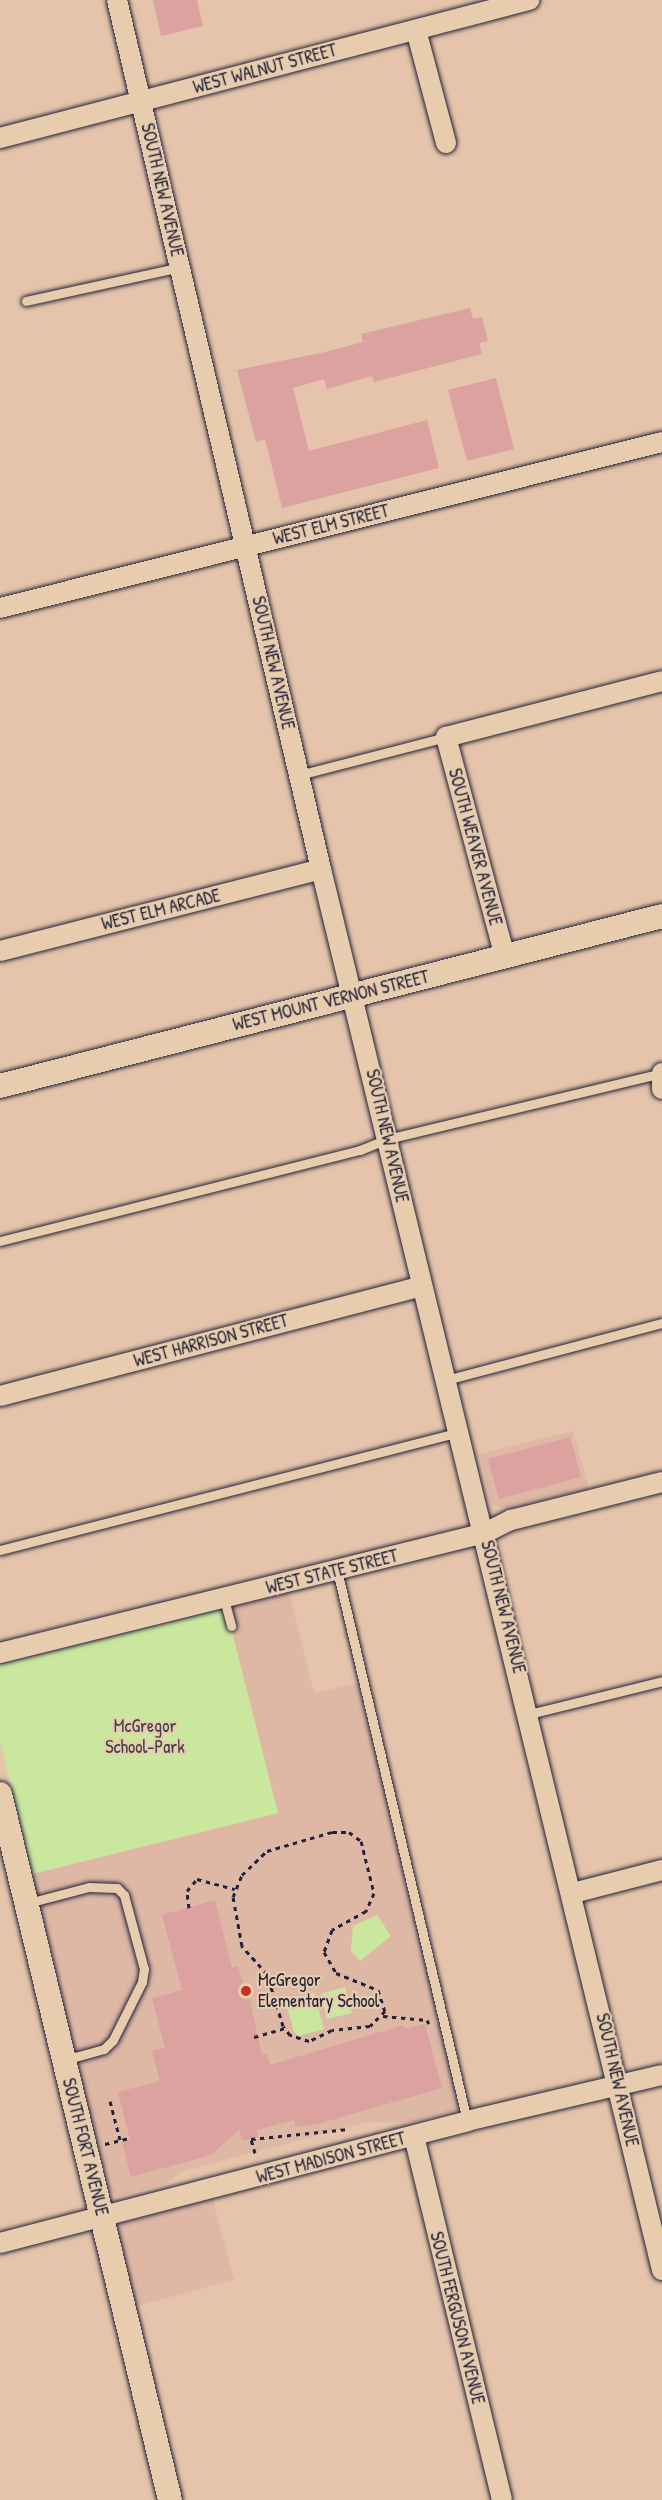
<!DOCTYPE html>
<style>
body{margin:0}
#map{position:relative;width:662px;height:2500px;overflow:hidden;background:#e5c4ab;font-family:"Patrick Hand",sans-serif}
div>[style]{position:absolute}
.built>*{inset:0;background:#deb7a5}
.green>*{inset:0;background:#cbe79e}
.building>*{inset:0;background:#dca29f}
.path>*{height:3px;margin-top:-1.5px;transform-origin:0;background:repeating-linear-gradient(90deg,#22223b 0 4.5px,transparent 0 9px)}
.roads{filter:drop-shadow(0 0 2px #22223b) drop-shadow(0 0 2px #22223b)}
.service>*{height:9px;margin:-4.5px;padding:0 4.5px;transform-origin:4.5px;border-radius:4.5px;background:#e7ccae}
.minor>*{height:20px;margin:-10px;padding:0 10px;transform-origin:10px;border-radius:10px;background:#e7ccae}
.tertiary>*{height:24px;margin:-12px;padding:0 12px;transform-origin:12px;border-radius:12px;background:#e7ccae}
.dots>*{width:16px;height:16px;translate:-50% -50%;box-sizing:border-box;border:3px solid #e7ccae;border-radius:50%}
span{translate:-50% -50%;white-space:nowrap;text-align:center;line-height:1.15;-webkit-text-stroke:4.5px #e7ccae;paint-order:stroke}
.street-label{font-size:18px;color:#22223b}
.park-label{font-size:18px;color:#3b404a}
.poi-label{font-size:18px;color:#22223b}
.left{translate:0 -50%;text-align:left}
</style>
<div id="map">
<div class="built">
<i style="clip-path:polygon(573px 1431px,589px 1489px,506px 1509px,491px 1504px,480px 1454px)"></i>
<i style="clip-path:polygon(289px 1591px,314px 1693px,358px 1683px,459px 2109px,412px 2122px,368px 2122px,183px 2171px,167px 2183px,116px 2197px,108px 2189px,32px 1874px,277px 1813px,226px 1608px)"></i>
<i style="clip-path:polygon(212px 2197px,234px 2280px,136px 2306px,117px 2233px,119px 2223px)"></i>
</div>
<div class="green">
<i style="clip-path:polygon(226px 1608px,278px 1813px,32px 1874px,0 1741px,0 1665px)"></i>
<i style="clip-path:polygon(377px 1915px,391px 1936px,360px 1961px,351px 1951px,353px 1926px)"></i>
<i style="clip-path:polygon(345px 1987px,352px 2013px,327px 2019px,321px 1994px)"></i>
<i style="clip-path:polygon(314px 1993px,324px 2029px,299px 2036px,294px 2032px,285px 2000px)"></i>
</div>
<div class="building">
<i style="clip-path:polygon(153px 0,197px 0,203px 26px,161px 36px)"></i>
<i style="clip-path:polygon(470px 308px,473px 319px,482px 317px,488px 341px,479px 343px,482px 354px,374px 382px,372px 376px,327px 389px,324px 379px,293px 388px,309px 451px,427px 420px,439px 468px,282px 508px,265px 439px,256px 442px,237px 370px,325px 352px,363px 342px,361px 334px)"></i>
<i style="clip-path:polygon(496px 378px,514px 449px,467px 461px,448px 390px)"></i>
<i style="clip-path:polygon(570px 1437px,581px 1477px,499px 1499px,488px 1459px)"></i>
<i style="clip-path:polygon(215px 1900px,232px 1968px,238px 1966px,244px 1987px,247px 1986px,262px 2055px,267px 2054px,270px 2065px,404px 2025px,405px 2029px,425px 2024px,442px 2088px,318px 2124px,296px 2127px,294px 2120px,257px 2130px,258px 2137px,242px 2141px,239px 2130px,211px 2155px,131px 2177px,122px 2142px,130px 2140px,118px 2092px,160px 2081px,152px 2051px,165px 2048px,152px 1998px,182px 1990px,162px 1915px)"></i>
</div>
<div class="path">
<i style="left:332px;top:1832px;width:17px"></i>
<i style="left:349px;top:1832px;width:15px;rotate:37deg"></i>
<i style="left:361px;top:1841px;width:54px;rotate:76deg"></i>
<i style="left:374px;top:1893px;width:20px;rotate:114deg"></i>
<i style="left:366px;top:1911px;width:39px;rotate:151deg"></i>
<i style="left:332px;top:1930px;width:23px;rotate:110deg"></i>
<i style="left:324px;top:1952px;width:24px;rotate:60deg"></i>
<i style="left:336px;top:1973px;width:45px;rotate:22deg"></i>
<i style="left:378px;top:1990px;width:22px;rotate:72deg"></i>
<i style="left:385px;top:2011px;width:21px;rotate:135deg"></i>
<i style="left:370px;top:2026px;width:38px;rotate:174deg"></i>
<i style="left:332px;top:2030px;width:25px;rotate:154deg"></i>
<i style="left:309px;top:2041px;width:20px;rotate:-162deg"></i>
<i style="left:290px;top:2035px;width:11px;rotate:-128deg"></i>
<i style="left:283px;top:2026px;width:54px;rotate:-107.1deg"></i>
<i style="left:267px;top:1974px;width:38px;rotate:-132deg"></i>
<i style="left:242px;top:1946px;width:50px;rotate:-100.4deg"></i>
<i style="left:233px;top:1897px;width:24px;rotate:-68deg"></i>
<i style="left:242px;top:1875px;width:35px;rotate:-44deg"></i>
<i style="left:267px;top:1851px;width:68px;rotate:-16.3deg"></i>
<i style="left:189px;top:1908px;width:17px;rotate:-97deg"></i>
<i style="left:187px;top:1891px;width:16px;rotate:-50deg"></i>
<i style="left:197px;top:1879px;width:39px;rotate:15deg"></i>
<i style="left:383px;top:2016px;width:44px;rotate:5.2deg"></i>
<i style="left:427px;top:2020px;width:4px;rotate:63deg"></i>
<i style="left:254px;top:2037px;width:32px;rotate:-16deg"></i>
<i style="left:110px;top:2101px;width:40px;rotate:75.6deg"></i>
<i style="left:105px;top:2144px;width:25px;rotate:-14deg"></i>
<i style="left:255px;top:2153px;width:15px;rotate:-106deg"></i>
<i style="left:251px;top:2139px;width:98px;rotate:-5.9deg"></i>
</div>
<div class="roads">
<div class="service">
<i style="left:26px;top:301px;width:158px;rotate:-12.4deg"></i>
<i style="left:299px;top:775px;width:152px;rotate:-14.5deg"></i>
<i style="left:0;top:1241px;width:371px;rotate:-14.2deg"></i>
<i style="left:360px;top:1150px;width:29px;rotate:-22deg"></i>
<i style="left:387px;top:1139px;width:279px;rotate:-13.5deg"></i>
<i style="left:446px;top:1380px;width:223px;rotate:-14.8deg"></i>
<i style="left:0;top:1550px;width:474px;rotate:-14.4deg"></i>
<i style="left:337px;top:1570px;width:566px;rotate:76.72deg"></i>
<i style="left:224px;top:1599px;width:28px;rotate:75deg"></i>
<i style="left:529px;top:1714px;width:137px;rotate:-13.9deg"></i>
<i style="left:28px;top:1903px;width:63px;rotate:-14.7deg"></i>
<i style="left:89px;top:1887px;width:28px;rotate:2deg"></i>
<i style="left:117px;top:1888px;width:10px;rotate:45deg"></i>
<i style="left:124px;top:1895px;width:77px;rotate:74.9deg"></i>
<i style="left:144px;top:1969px;width:13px;rotate:99deg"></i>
<i style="left:142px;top:1982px;width:65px;rotate:116.6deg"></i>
<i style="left:113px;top:2040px;width:13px;rotate:135deg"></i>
<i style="left:104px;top:2049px;width:41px;rotate:164.6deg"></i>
</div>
<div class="minor">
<i style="left:117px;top:0;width:893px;rotate:76.79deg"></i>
<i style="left:321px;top:869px;width:1442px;rotate:76.32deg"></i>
<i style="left:416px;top:30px;width:117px;rotate:75.1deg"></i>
<i style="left:0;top:138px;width:547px;rotate:-14.62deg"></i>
<i style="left:0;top:608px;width:682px;rotate:-14.08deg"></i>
<i style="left:0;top:951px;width:331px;rotate:-14.3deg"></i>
<i style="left:505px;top:957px;width:228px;rotate:-105deg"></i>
<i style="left:446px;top:737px;width:223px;rotate:-14.5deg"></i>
<i style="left:662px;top:1073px;width:16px;rotate:90deg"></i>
<i style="left:0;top:1396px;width:436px;rotate:-14.6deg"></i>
<i style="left:0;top:1653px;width:500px;rotate:-13.9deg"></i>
<i style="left:485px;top:1533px;width:29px;rotate:-27deg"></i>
<i style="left:511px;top:1520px;width:156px;rotate:-14.1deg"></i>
<i style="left:573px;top:1893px;width:92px;rotate:-14.5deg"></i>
<i style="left:414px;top:2136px;width:374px;rotate:76.4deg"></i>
<i style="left:0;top:2243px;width:483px;rotate:-14.6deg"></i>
<i style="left:467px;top:2121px;width:200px;rotate:-13.3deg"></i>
</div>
<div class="tertiary">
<i style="left:0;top:1086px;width:683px;rotate:-14.4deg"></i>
<i style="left:0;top:1794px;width:726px;rotate:76.46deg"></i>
</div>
</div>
<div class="dots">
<i style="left:246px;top:1991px;background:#c8321e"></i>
</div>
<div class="street-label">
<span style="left:265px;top:69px;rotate:-15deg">WEST WALNUT STREET</span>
<span style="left:162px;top:190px;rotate:77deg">SOUTH NEW AVENUE</span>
<span style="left:331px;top:525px;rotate:-14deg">WEST ELM STREET</span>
<span style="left:273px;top:663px;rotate:77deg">SOUTH NEW AVENUE</span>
<span style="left:475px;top:847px;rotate:75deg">SOUTH WEAVER AVENUE</span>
<span style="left:161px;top:910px;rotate:-14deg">WEST ELM ARCADE</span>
<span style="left:331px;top:1001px;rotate:-14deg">WEST MOUNT VERNON STREET</span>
<span style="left:387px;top:1136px;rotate:77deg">SOUTH NEW AVENUE</span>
<span style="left:211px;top:1341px;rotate:-15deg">WEST HARRISON STREET</span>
<span style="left:332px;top:1572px;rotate:-14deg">WEST STATE STREET</span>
<span style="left:503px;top:1607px;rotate:76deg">SOUTH NEW AVENUE</span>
<span style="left:617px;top:2080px;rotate:77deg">SOUTH NEW AVENUE</span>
<span style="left:85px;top:2147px;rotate:76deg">SOUTH FORT AVENUE</span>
<span style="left:331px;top:2158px;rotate:-15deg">WEST MADISON STREET</span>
<span style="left:457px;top:2318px;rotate:76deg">SOUTH FERGUSON AVENUE</span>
</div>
<div class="park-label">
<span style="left:145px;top:1737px">McGregor<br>School-Park</span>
</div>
<div class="poi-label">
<span class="left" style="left:258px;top:1991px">McGregor<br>Elementary School</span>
</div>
</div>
